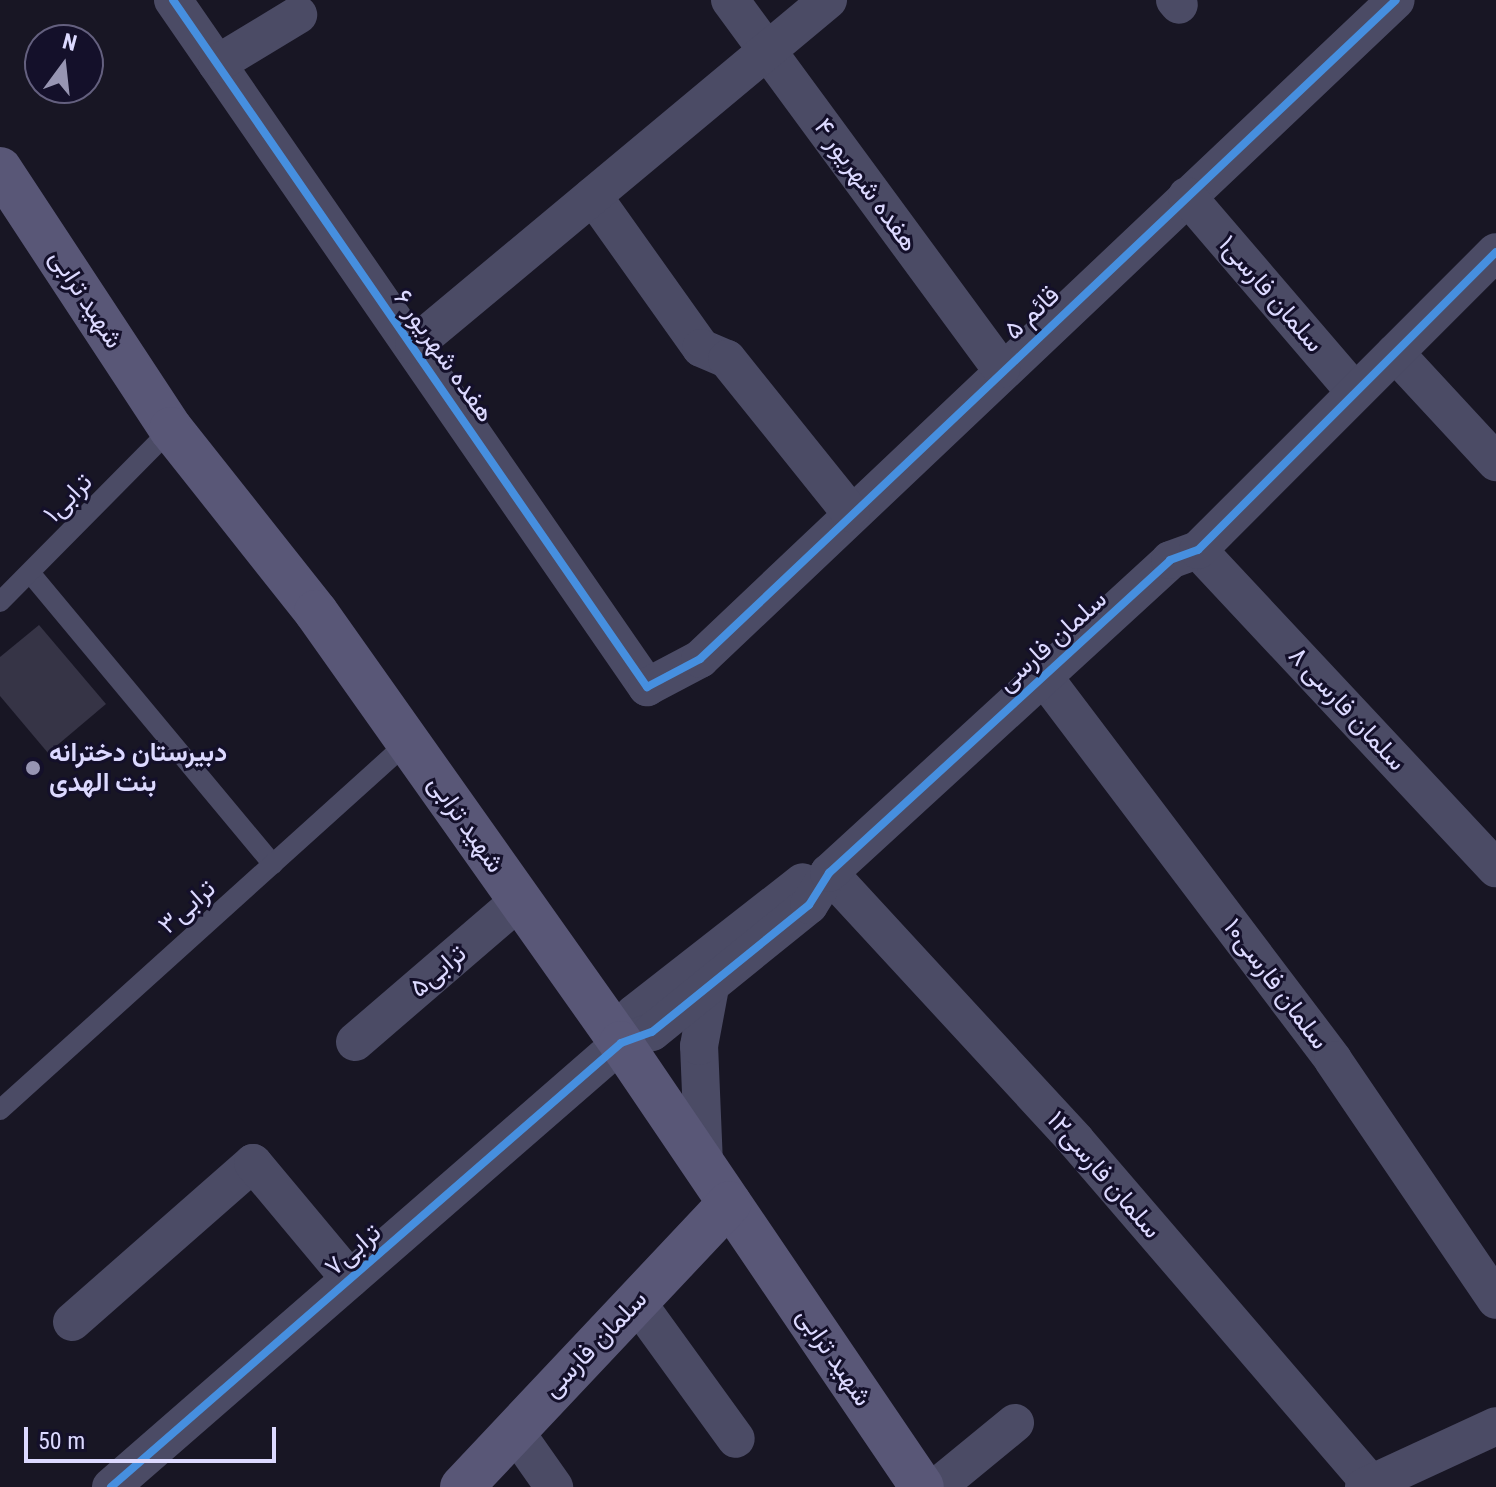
<!DOCTYPE html>
<meta charset="utf-8">
<style>
body{margin:0}
#map{position:relative;width:1496px;height:1487px;overflow:hidden;background:#181624;font-family:"Roboto Condensed",Vazirmatn,sans-serif}
div>[style]{position:absolute}
.building>*{inset:0;background:#363446}
.lane>*{height:20px;margin:-10px;padding:0 10px;transform-origin:10px;border-radius:10px;background:#4b4b65}
.street>*{height:38px;margin:-19px;padding:0 19px;transform-origin:19px;border-radius:19px;background:#4b4b65}
.secondary>*{height:44px;margin:-22px;padding:0 22px;transform-origin:22px;border-radius:22px;background:#595777}
.cycleway>*{height:8px;margin:-4px;padding:0 4px;transform-origin:4px;border-radius:4px;background:#468fdf}
.dots>*{width:22px;height:22px;translate:-50% -50%;box-sizing:border-box;border:4px solid #14102a;border-radius:50%}
span{translate:-50% -50%;white-space:nowrap;text-align:center;line-height:1.15;-webkit-text-stroke:6px #14102a;paint-order:stroke}
.street-label{font-size:26px;color:#dcd9ff}
.poi-label{font-size:26px;color:#dcd9ff;font-weight:700}
.left{translate:0 -50%;text-align:left}
.north{position:absolute;left:24px;top:24px;width:80px;height:80px;box-sizing:border-box;background:#14102a;border:2px solid #64607f;border-radius:50%;rotate:15deg;font-size:22px;font-weight:700;line-height:32px;text-align:center;color:#dcd9ff}
.north::after{content:'';display:block;margin:auto;width:28px;height:36px;background:#9795b2;clip-path:polygon(50% 0,100% 100%,50% 72%,0 100%)}
.scale{position:absolute;left:24px;top:1427px;width:252px;height:36px;box-sizing:border-box;border:4px solid #dcd9ff;border-top:0;padding-left:10px;font-size:24px;line-height:28px;white-space:nowrap;color:#dcd9ff;-webkit-text-stroke:6px #14102a;paint-order:stroke}
</style>
<div id="map">
<div class="building">
<i style="clip-path:polygon(39px 625px,106px 704px,48px 753px,0 696px,0 657px)"></i>
</div>
<div class="lane">
<i style="left:31px;top:574px;width:378px;rotate:50.2deg"></i>
<i style="left:0;top:602px;width:243px;rotate:-45.3deg"></i>
<i style="left:0;top:1110px;width:549px;rotate:-42.05deg"></i>
</div>
<div class="street">
<i style="left:173px;top:0;width:835px;rotate:55.4deg"></i>
<i style="left:647px;top:687px;width:60px;rotate:-27.8deg"></i>
<i style="left:700px;top:659px;width:958px;rotate:-43.44deg"></i>
<i style="left:730px;top:0;width:458px;rotate:53.7deg"></i>
<i style="left:1175px;top:0;width:6px;rotate:51deg"></i>
<i style="left:217px;top:64px;width:95px;rotate:-31.2deg"></i>
<i style="left:593px;top:196px;width:186px;rotate:54.6deg"></i>
<i style="left:701px;top:348px;width:28px;rotate:23deg"></i>
<i style="left:727px;top:359px;width:198px;rotate:51.2deg"></i>
<i style="left:1187px;top:196px;width:258px;rotate:49.4deg"></i>
<i style="left:414px;top:345px;width:539px;rotate:-39.81deg"></i>
<i style="left:1395px;top:353px;width:149px;rotate:47.2deg"></i>
<i style="left:1198px;top:550px;width:436px;rotate:46.9deg"></i>
<i style="left:1043px;top:676px;width:481px;rotate:52.9deg"></i>
<i style="left:1333px;top:1060px;width:290px;rotate:55.8deg"></i>
<i style="left:829px;top:873px;width:364px;rotate:47.3deg"></i>
<i style="left:1076px;top:1141px;width:457px;rotate:49.3deg"></i>
<i style="left:628px;top:1027px;width:14px;rotate:-65deg"></i>
<i style="left:634px;top:1014px;width:214px;rotate:-38deg"></i>
<i style="left:355px;top:1042px;width:218px;rotate:-40.7deg"></i>
<i style="left:704px;top:1164px;width:118px;rotate:-92.4deg"></i>
<i style="left:699px;top:1046px;width:60px;rotate:-79.4deg"></i>
<i style="left:636px;top:1301px;width:170px;rotate:54.1deg"></i>
<i style="left:72px;top:1322px;width:241px;rotate:-41.3deg"></i>
<i style="left:253px;top:1163px;width:151px;rotate:50.1deg"></i>
<i style="left:514px;top:1430px;width:70px;rotate:54.9deg"></i>
<i style="left:111px;top:1487px;width:676px;rotate:-41.04deg"></i>
<i style="left:621px;top:1043px;width:33px;rotate:-20deg"></i>
<i style="left:652px;top:1032px;width:202px;rotate:-39deg"></i>
<i style="left:809px;top:905px;width:38px;rotate:-58deg"></i>
<i style="left:829px;top:873px;width:463px;rotate:-42.5deg"></i>
<i style="left:1170px;top:560px;width:30px;rotate:-20deg"></i>
<i style="left:1198px;top:550px;width:421px;rotate:-45deg"></i>
<i style="left:937px;top:1487px;width:101px;rotate:-39.4deg"></i>
<i style="left:1364px;top:1487px;width:145px;rotate:-24.8deg"></i>
</div>
<div class="secondary">
<i style="left:0;top:169px;width:311px;rotate:56.7deg"></i>
<i style="left:171px;top:429px;width:233px;rotate:51.6deg"></i>
<i style="left:316px;top:612px;width:528px;rotate:54.71deg"></i>
<i style="left:621px;top:1043px;width:536px;rotate:55.87deg"></i>
<i style="left:462px;top:1487px;width:390px;rotate:-46.7deg"></i>
</div>
<div class="cycleway">
<i style="left:173px;top:0;width:835px;rotate:55.4deg"></i>
<i style="left:647px;top:687px;width:60px;rotate:-27.8deg"></i>
<i style="left:700px;top:659px;width:958px;rotate:-43.44deg"></i>
<i style="left:111px;top:1487px;width:676px;rotate:-41.04deg"></i>
<i style="left:621px;top:1043px;width:33px;rotate:-20deg"></i>
<i style="left:652px;top:1032px;width:202px;rotate:-39deg"></i>
<i style="left:809px;top:905px;width:38px;rotate:-58deg"></i>
<i style="left:829px;top:873px;width:463px;rotate:-42.5deg"></i>
<i style="left:1170px;top:560px;width:30px;rotate:-20deg"></i>
<i style="left:1198px;top:550px;width:421px;rotate:-45deg"></i>
</div>
<div class="dots">
<i style="left:33px;top:768px;background:#9795b2"></i>
</div>
<div class="street-label">
<span style="left:866px;top:185px;rotate:54deg">هفده شهریور ۴</span>
<span style="left:1271px;top:294px;rotate:49deg">سلمان فارسی۱</span>
<span style="left:86px;top:299px;rotate:57deg">شهید ترابی</span>
<span style="left:1032px;top:313px;rotate:-43deg">قائم ۵</span>
<span style="left:444px;top:356px;rotate:55deg">هفده شهریور ۶</span>
<span style="left:68px;top:498px;rotate:-46deg">ترابی۱</span>
<span style="left:1052px;top:641px;rotate:-42deg">سلمان فارسی</span>
<span style="left:1347px;top:709px;rotate:47deg">سلمان فارسی ۸</span>
<span style="left:466px;top:824px;rotate:55deg">شهید ترابی</span>
<span style="left:187px;top:907px;rotate:-42deg">ترابی۳</span>
<span style="left:438px;top:971px;rotate:-41deg">ترابی۵</span>
<span style="left:1276px;top:984px;rotate:53deg">سلمان فارسی۱۰</span>
<span style="left:1104px;top:1175px;rotate:49deg">سلمان فارسی۱۲</span>
<span style="left:353px;top:1250px;rotate:-41deg">ترابی۷</span>
<span style="left:595px;top:1344px;rotate:-46deg">سلمان فارسی</span>
<span style="left:834px;top:1357px;rotate:56deg">شهید ترابی</span>
</div>
<div class="poi-label">
<span class="left" style="left:49px;top:768px">دبیرستان دخترانه<br>بنت الهدی</span>
</div>
<div class="north">N</div>
<div class="scale">50 m</div>
</div>
